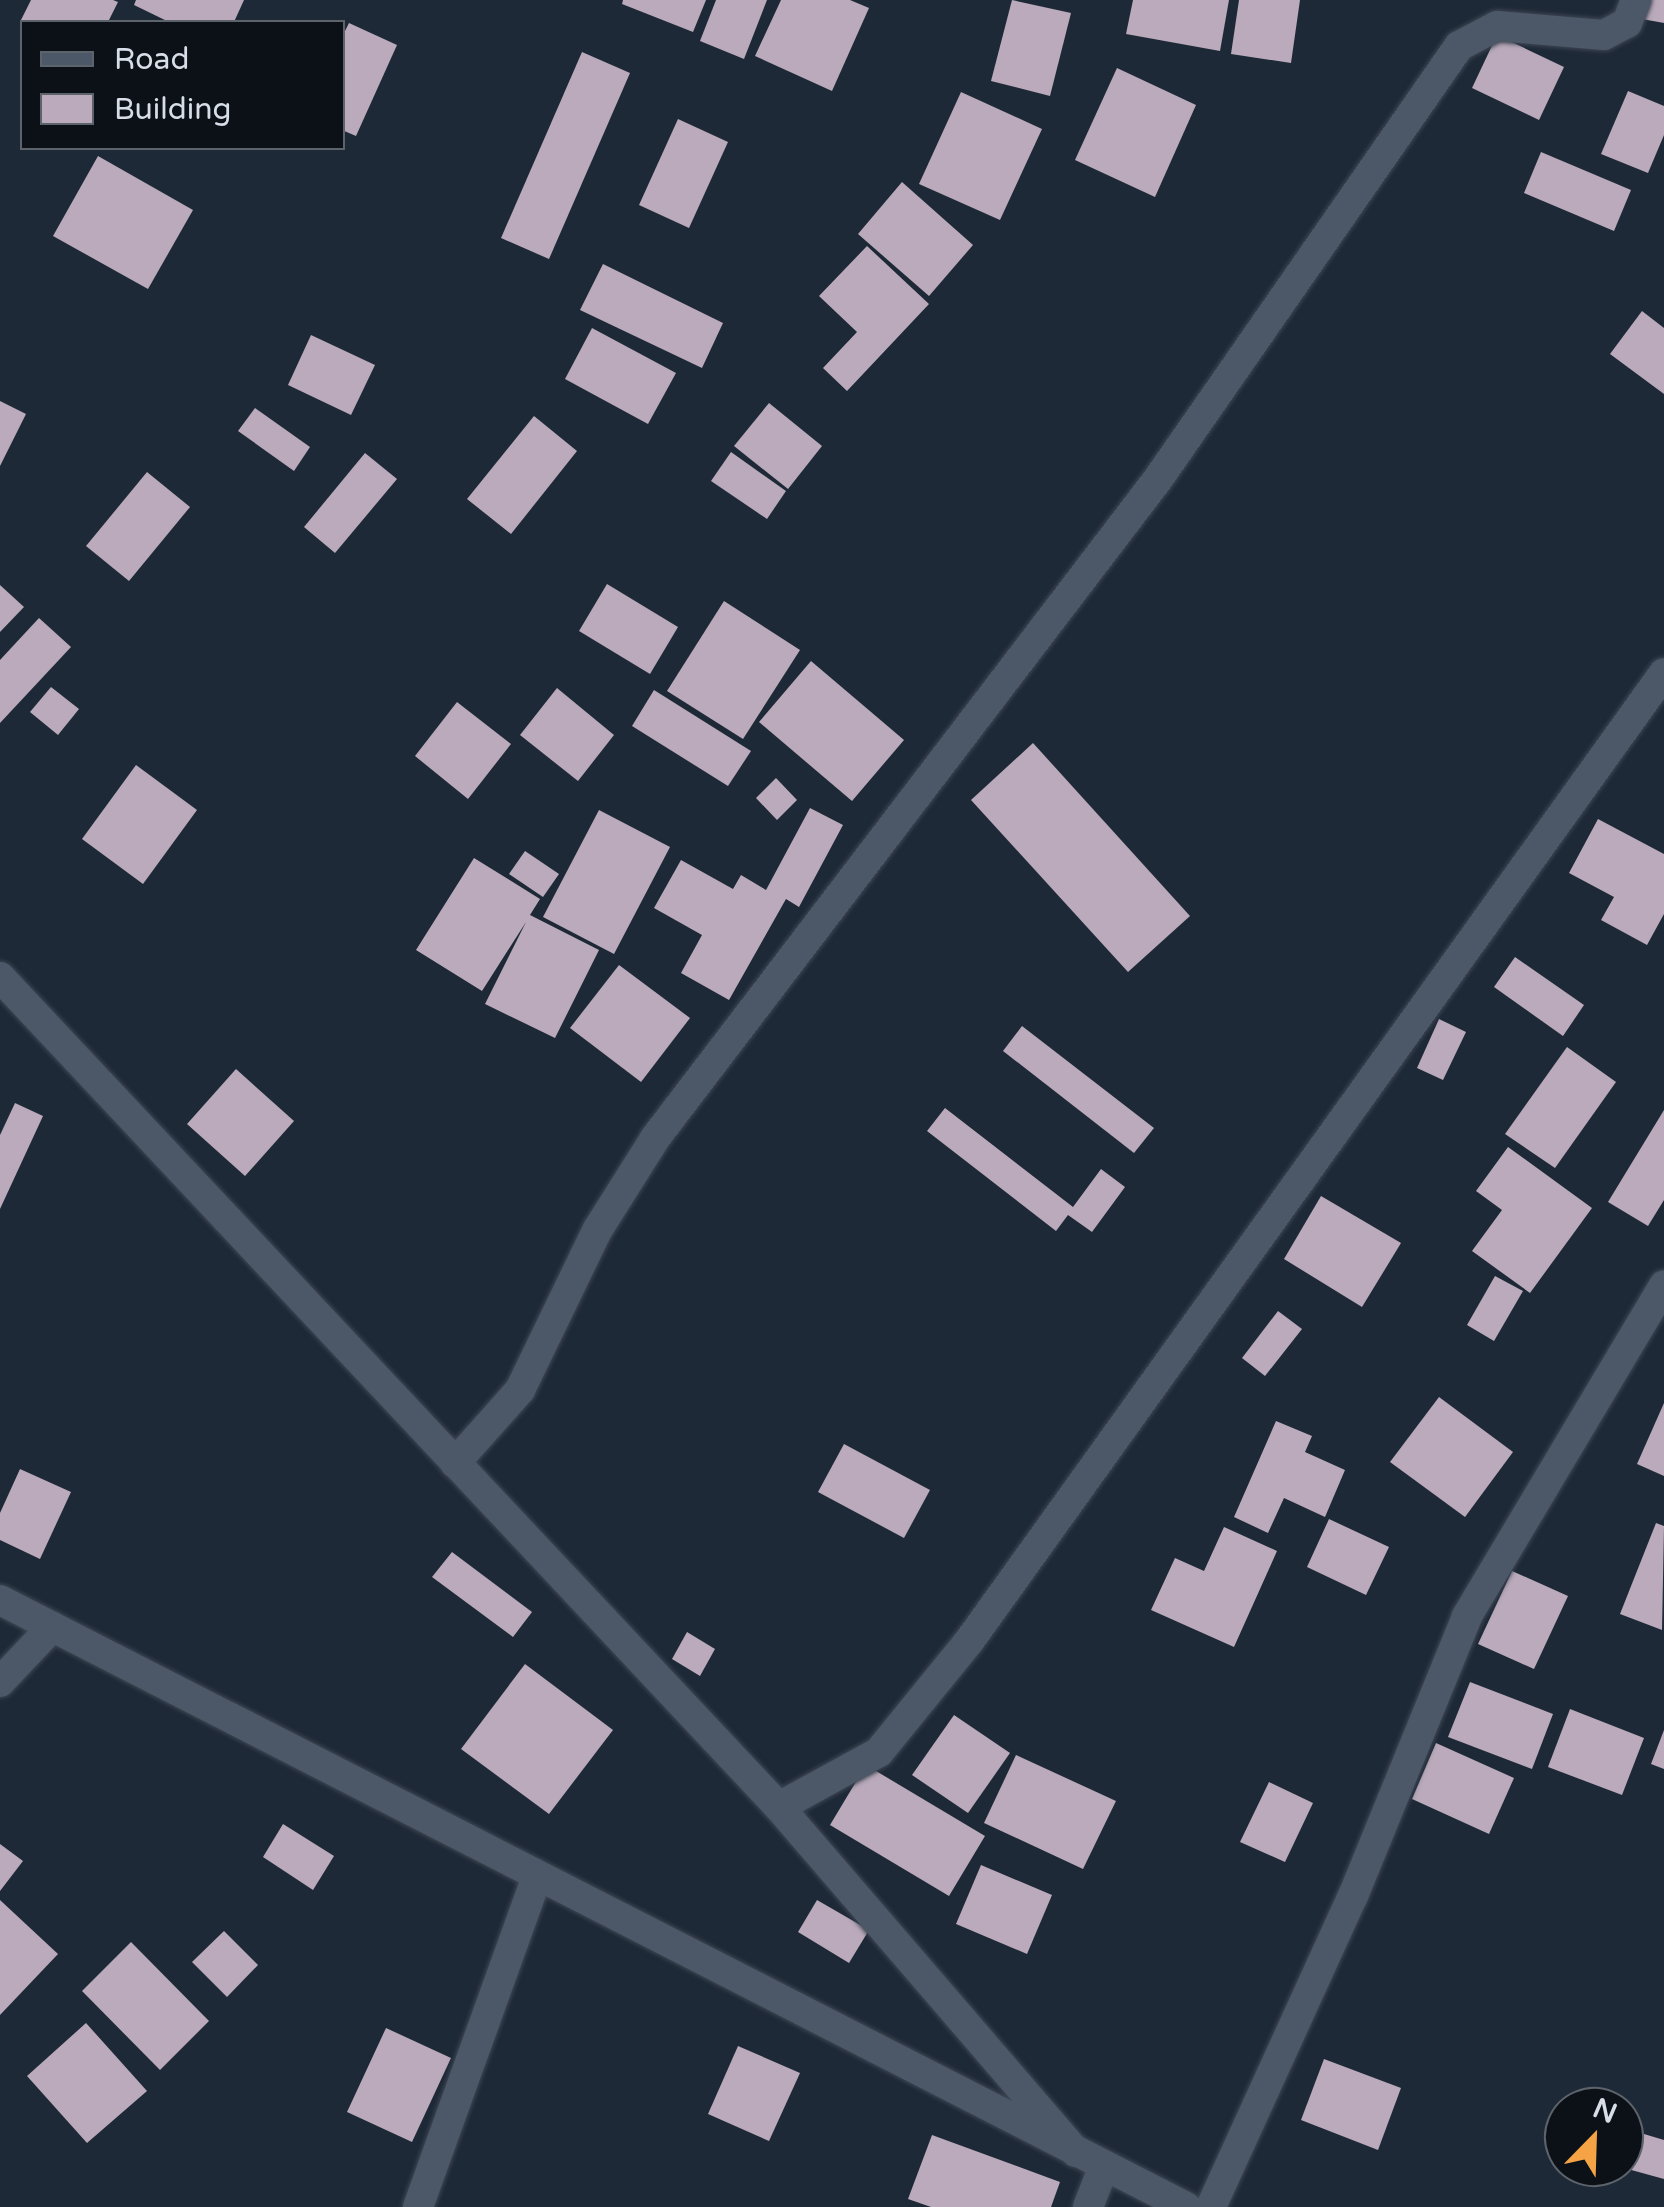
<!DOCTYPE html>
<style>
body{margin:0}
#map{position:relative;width:1664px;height:2207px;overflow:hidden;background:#1e2937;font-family:"Varela Round",sans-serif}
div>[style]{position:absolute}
.building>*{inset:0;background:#baaabb}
.roads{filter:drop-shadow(0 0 2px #3e4653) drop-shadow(0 0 2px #3e4653)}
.minor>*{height:30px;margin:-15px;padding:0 15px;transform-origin:15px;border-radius:15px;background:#4c5868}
span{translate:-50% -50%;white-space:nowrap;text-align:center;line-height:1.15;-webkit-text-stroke:10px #0c1118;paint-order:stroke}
.legend{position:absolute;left:20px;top:20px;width:325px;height:130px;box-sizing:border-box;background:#0c1118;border:2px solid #5d636b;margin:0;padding:12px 18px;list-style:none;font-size:30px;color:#d7dee8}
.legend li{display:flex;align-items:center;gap:20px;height:50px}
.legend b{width:50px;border:2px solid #5d636b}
.north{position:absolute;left:1544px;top:2087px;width:100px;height:100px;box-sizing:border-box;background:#0c1118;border:2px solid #5d636b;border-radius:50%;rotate:23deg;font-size:28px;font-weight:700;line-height:40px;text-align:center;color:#d7dee8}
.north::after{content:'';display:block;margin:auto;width:35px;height:45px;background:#f5a345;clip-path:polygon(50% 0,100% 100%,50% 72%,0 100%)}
</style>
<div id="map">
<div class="building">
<i style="clip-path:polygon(31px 0,113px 0,118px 2px,108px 22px,28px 22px,21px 20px)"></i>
<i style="clip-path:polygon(136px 0,244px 0,234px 22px,169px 22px,134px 5px)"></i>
<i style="clip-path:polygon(623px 0,706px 0,693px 32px,622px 4px)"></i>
<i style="clip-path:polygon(716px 0,767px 0,744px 59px,700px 41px)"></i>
<i style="clip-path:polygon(781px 0,850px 0,869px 8px,832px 91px,755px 56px)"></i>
<i style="clip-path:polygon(1012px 0,1071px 13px,1050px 96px,991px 81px)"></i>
<i style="clip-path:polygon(1133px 0,1229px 0,1220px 51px,1126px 34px)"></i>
<i style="clip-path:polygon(1239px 0,1300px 0,1291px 63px,1231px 54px)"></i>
<i style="clip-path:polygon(1646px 0,1664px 0,1664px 23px,1642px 19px)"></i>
<i style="clip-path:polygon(349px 23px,397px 45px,356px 136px,342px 130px,342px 37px)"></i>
<i style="clip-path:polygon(1497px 35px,1564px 67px,1539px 120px,1472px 88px)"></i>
<i style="clip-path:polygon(582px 52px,630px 73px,549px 259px,501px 238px)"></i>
<i style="clip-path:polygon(1117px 68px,1196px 105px,1155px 197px,1075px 160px)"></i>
<i style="clip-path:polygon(1628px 91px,1664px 106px,1664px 135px,1648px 173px,1601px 154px)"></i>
<i style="clip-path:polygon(961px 92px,1042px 129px,1000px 220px,919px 184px)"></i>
<i style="clip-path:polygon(678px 119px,728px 142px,689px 228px,639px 205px)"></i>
<i style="clip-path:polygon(1541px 152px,1631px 190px,1614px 231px,1524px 193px)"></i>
<i style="clip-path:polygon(98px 156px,193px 210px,148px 289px,53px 236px)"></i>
<i style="clip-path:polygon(902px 182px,973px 245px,929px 296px,858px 234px)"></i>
<i style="clip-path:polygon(867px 246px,929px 304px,847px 391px,823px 368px,857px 332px,819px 296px)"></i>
<i style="clip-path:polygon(603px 264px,723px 323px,702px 368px,580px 310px)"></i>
<i style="clip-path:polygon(1642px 311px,1664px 328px,1664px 394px,1610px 354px)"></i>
<i style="clip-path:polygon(592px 328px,676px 373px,648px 424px,565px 379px)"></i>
<i style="clip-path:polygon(311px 335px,375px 365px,351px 415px,288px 385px)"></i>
<i style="clip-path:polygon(0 401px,26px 414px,0 466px)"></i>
<i style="clip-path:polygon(769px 403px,822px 446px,788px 489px,734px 446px)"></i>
<i style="clip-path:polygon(255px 408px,310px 447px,294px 471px,238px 431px)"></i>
<i style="clip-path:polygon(534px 416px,577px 451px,511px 534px,467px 499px)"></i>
<i style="clip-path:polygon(731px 452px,786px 491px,767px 519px,711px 481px)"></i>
<i style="clip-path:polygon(365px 453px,397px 479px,335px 553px,304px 527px)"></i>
<i style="clip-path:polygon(147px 472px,190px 507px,129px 581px,86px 546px)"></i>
<i style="clip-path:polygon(607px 584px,678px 627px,650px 674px,579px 631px)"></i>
<i style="clip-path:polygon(0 585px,24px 607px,0 632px)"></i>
<i style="clip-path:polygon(724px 601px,800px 650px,743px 739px,667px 691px)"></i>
<i style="clip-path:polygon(39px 618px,71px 647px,0 723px,0 660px)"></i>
<i style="clip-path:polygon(811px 661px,904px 740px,852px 801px,759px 722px)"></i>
<i style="clip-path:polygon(51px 687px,79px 709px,58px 735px,30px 712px)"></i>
<i style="clip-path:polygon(557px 688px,614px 735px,578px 781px,520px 735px)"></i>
<i style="clip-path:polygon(654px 690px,751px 751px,728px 786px,632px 726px)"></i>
<i style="clip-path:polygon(457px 702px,511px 744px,468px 799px,415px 756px)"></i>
<i style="clip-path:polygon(1033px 743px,1190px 916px,1128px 972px,971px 800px)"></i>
<i style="clip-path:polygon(136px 765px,197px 810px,143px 884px,82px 839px)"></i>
<i style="clip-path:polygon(776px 778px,797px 800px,777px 820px,756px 798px)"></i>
<i style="clip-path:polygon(810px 808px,843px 825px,799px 907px,786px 899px,729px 1000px,681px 973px,702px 935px,654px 908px,681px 860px,733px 889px,741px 875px,766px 890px)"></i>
<i style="clip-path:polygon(599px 810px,670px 847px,614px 954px,543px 917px)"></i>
<i style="clip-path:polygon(1598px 819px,1664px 854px,1664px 914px,1647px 945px,1601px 920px,1614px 897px,1569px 873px)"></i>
<i style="clip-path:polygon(525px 851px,559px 874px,543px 897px,509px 874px)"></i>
<i style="clip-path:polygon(474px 858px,540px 899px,530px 915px,599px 950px,555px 1038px,485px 1004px,526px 922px,482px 991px,416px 950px)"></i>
<i style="clip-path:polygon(1515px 957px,1584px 1005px,1563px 1036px,1494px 987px)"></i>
<i style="clip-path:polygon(619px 965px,690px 1018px,641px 1082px,570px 1028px)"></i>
<i style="clip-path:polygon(1439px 1019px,1466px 1032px,1443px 1080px,1417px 1068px)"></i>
<i style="clip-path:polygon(1022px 1026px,1154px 1128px,1134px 1153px,1003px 1051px)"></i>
<i style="clip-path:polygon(1567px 1047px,1616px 1082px,1555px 1168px,1505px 1134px)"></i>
<i style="clip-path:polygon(236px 1069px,294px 1121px,245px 1176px,187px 1124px)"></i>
<i style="clip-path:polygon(15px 1103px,43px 1116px,0 1209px,0 1135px)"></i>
<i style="clip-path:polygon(945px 1108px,1073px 1207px,1101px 1169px,1125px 1187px,1092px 1232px,1068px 1215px,1056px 1231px,927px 1131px)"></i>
<i style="clip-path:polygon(1664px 1110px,1664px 1200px,1648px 1226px,1608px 1202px)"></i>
<i style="clip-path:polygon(1508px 1147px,1592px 1208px,1530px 1293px,1472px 1251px,1502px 1210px,1476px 1191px)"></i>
<i style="clip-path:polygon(1321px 1196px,1401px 1243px,1362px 1307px,1284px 1259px)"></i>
<i style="clip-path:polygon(1495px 1276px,1523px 1291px,1494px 1341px,1467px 1325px)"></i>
<i style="clip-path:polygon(1278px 1311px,1302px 1329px,1265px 1376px,1242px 1358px)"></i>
<i style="clip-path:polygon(1439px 1397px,1513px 1452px,1465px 1517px,1390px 1462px)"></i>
<i style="clip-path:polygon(1664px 1403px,1664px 1476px,1637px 1464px)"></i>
<i style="clip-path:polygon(1276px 1421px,1312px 1436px,1305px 1452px,1345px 1470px,1325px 1517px,1284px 1498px,1268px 1533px,1234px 1517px)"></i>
<i style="clip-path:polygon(844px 1444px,930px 1490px,904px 1538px,818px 1492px)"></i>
<i style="clip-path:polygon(20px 1469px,71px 1492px,40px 1559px,0 1540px,0 1513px)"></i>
<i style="clip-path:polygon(1329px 1519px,1389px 1547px,1366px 1595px,1307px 1567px)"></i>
<i style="clip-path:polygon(1656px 1523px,1664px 1526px,1662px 1630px,1620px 1614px)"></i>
<i style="clip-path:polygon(1224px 1527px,1277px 1551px,1234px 1647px,1151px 1610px,1175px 1558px,1204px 1571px)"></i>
<i style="clip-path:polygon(452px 1552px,532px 1612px,513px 1637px,432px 1577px)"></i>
<i style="clip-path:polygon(1512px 1571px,1568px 1596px,1534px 1669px,1478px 1644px)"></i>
<i style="clip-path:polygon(687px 1632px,715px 1649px,700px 1676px,672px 1659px)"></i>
<i style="clip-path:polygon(525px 1664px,613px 1730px,549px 1814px,461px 1749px)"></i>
<i style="clip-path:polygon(1470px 1682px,1553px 1714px,1532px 1769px,1448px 1737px)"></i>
<i style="clip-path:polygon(1570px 1709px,1644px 1738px,1622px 1795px,1548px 1767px)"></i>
<i style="clip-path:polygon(954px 1715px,1010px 1753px,968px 1813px,912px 1775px)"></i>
<i style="clip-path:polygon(1664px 1730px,1664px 1769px,1651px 1764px)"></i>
<i style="clip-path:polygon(1436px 1743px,1514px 1778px,1489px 1834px,1412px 1799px)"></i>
<i style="clip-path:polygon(1016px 1755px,1116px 1801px,1083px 1869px,984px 1823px)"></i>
<i style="clip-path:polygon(866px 1765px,985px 1836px,949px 1896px,830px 1825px)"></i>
<i style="clip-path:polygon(1269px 1782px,1313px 1803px,1285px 1862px,1240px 1842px)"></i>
<i style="clip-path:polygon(283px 1824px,334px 1856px,313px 1890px,263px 1857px)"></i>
<i style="clip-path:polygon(0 1844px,23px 1861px,0 1891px)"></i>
<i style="clip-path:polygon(981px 1865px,1052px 1895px,1027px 1954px,956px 1924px)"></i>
<i style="clip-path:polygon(0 1900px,58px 1954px,0 2015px)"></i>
<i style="clip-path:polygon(817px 1900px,869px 1930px,849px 1963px,798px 1932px)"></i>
<i style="clip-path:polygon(224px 1931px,258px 1965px,227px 1997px,192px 1962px)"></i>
<i style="clip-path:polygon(131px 1942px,209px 2021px,160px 2070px,82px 1991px)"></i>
<i style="clip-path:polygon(86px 2023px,147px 2091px,87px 2143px,27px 2076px)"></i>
<i style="clip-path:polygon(386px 2028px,451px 2058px,412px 2142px,347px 2112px)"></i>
<i style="clip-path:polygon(738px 2046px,800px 2073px,769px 2141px,708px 2114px)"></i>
<i style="clip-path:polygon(1324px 2059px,1401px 2088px,1378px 2150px,1301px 2120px)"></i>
<i style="clip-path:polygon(1624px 2128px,1664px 2140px,1664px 2179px,1624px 2168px)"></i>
<i style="clip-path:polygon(932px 2135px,1060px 2182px,1051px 2207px,931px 2207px,908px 2199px)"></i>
</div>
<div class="roads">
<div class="minor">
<i style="left:0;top:977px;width:1138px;rotate:46.82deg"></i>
<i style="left:779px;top:1807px;width:455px;rotate:49.3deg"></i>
<i style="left:455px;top:1463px;width:98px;rotate:-48.3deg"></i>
<i style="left:520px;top:1390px;width:179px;rotate:-64.2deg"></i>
<i style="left:598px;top:1229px;width:109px;rotate:-57.8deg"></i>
<i style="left:656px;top:1137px;width:828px;rotate:-52.66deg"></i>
<i style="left:1158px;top:479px;width:527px;rotate:-55.19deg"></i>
<i style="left:1459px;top:46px;width:43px;rotate:-27.8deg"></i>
<i style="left:1497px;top:26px;width:107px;rotate:4.8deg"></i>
<i style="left:1604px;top:35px;width:26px;rotate:-28deg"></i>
<i style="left:1627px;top:23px;width:25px;rotate:-69deg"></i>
<i style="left:0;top:1600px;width:1332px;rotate:27.1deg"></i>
<i style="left:0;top:1682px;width:76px;rotate:-46.6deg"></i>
<i style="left:779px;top:1807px;width:114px;rotate:-28.8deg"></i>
<i style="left:879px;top:1752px;width:144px;rotate:-50.9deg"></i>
<i style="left:970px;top:1640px;width:1190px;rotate:-54.33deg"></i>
<i style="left:418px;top:2207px;width:352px;rotate:-70.2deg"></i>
<i style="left:1088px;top:2207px;width:44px;rotate:-68.7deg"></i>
<i style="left:1211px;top:2207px;width:342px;rotate:-65.5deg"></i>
<i style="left:1353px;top:1896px;width:302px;rotate:-67.8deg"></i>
<i style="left:1467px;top:1616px;width:385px;rotate:-59.2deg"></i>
</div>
</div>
<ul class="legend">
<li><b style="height:12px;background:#4c5868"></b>Road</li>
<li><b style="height:28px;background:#baaabb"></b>Building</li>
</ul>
<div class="north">N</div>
</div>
